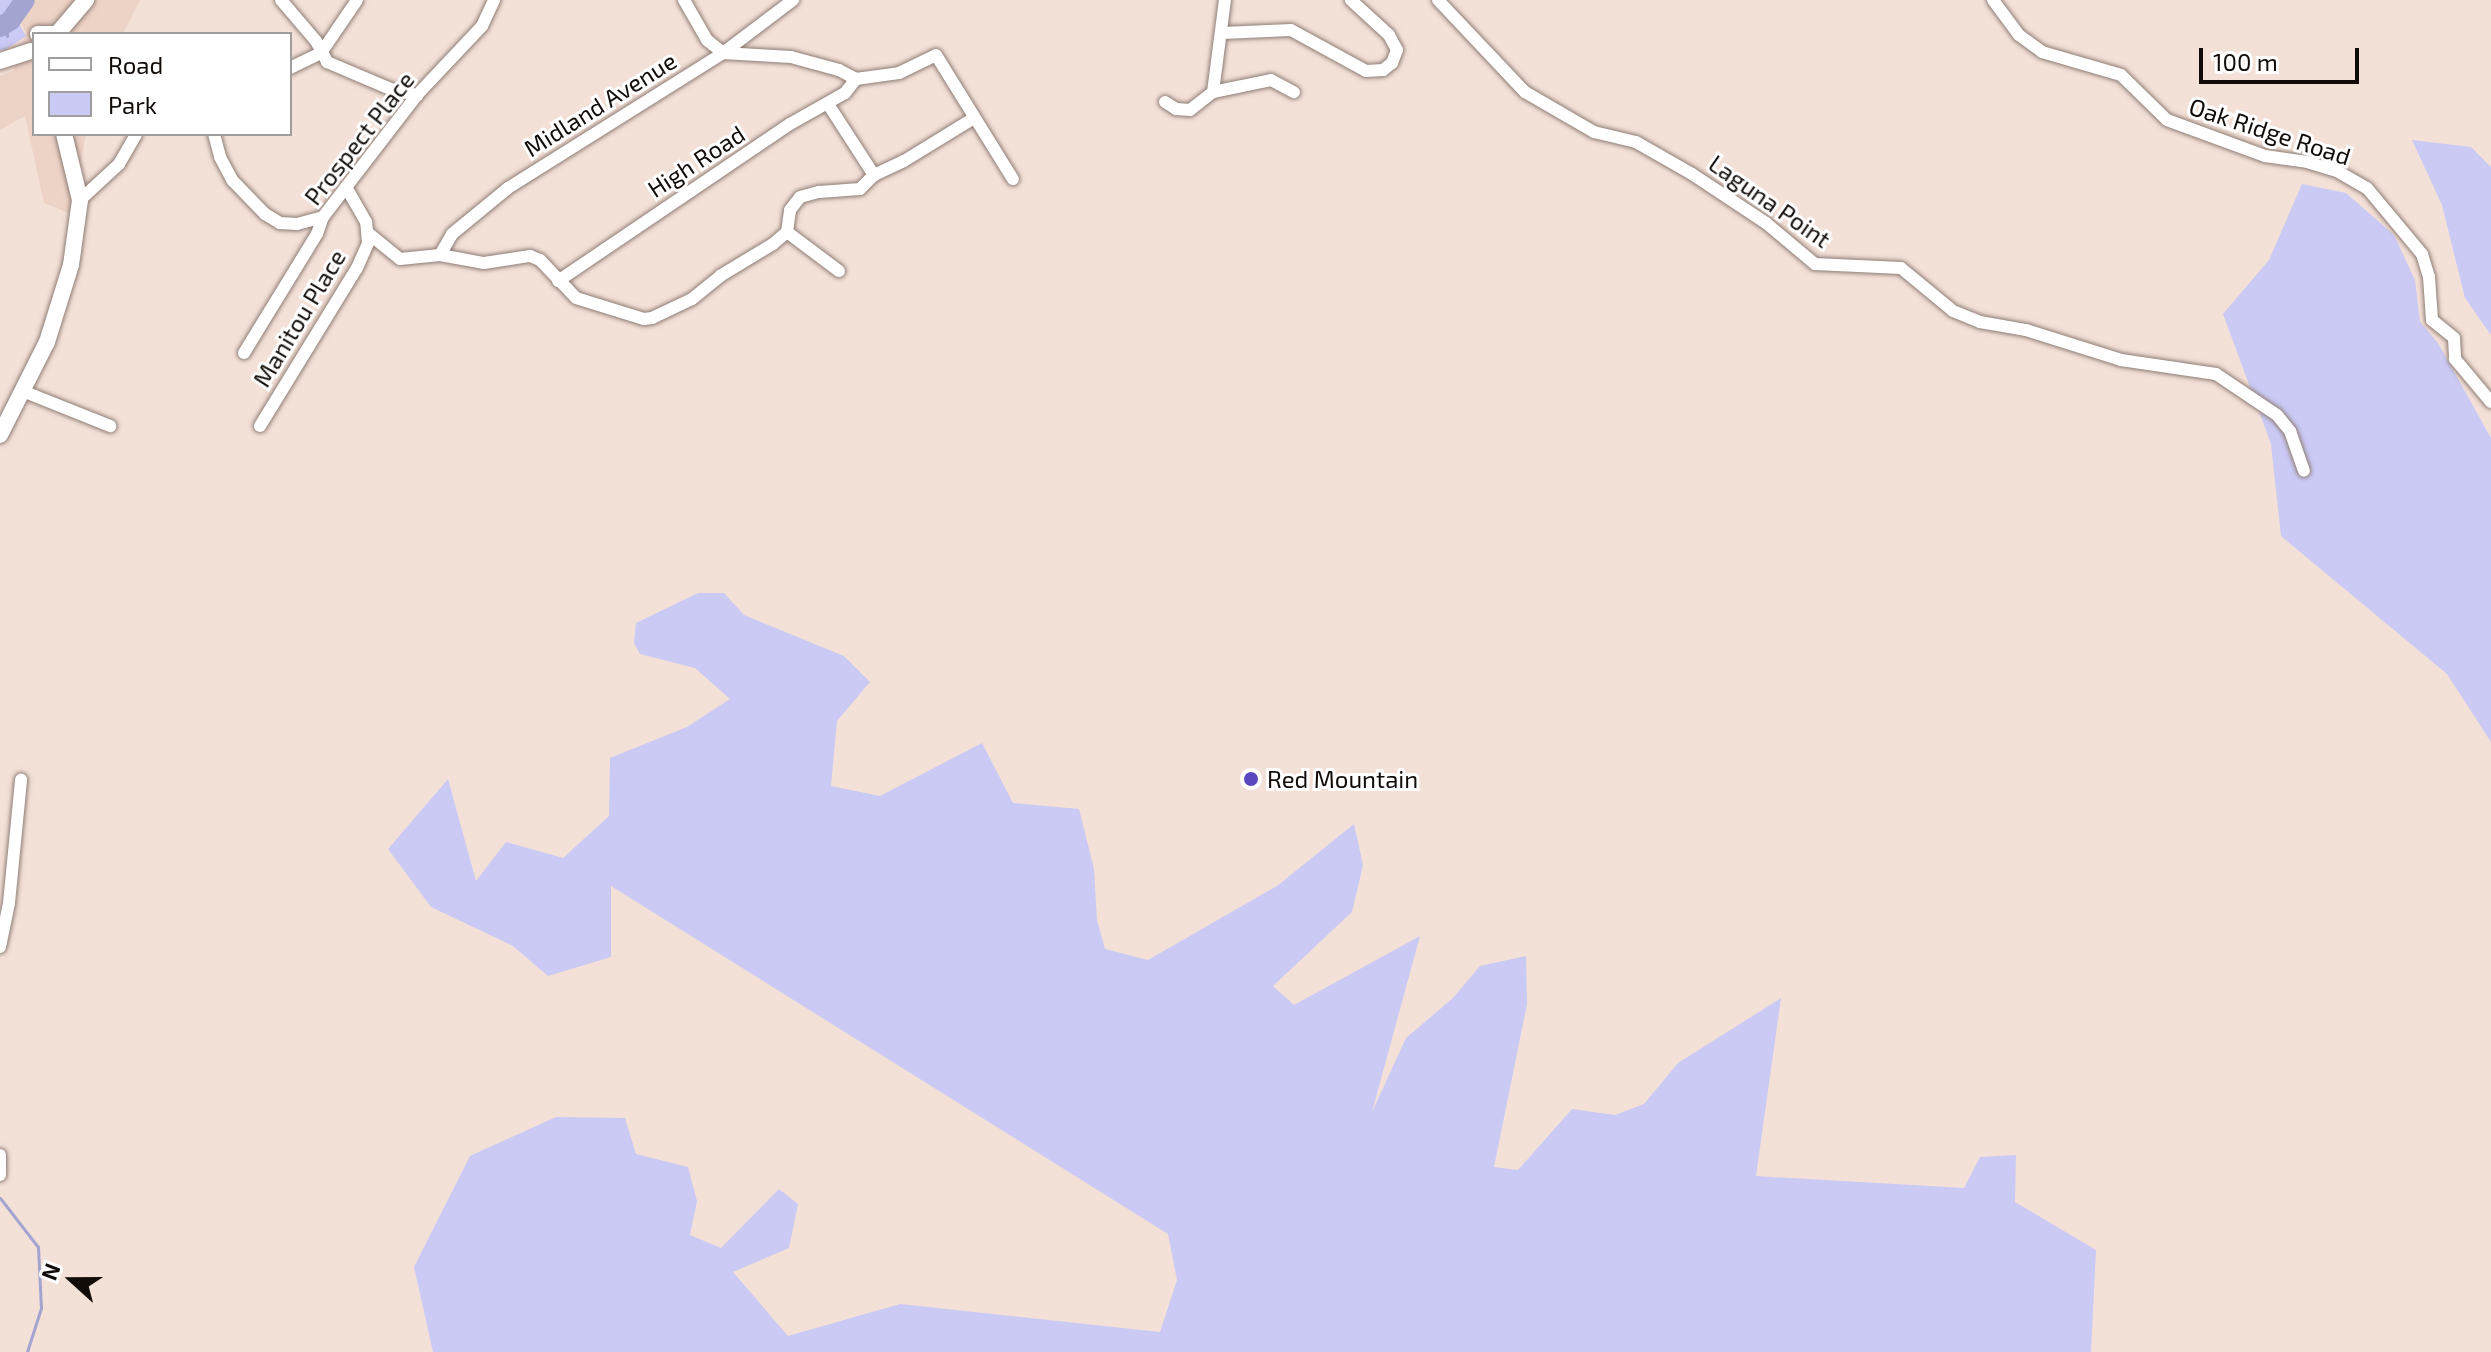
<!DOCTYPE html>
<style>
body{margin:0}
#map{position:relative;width:2491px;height:1352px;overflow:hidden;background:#f3e0d7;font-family:"Exo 2",sans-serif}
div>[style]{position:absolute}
.built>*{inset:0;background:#edd2c6}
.green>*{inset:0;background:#cacaf5}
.stream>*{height:3px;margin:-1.5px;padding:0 1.5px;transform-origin:1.5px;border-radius:1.5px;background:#a3a4d0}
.river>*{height:20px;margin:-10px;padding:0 10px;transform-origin:10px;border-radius:10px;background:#a3a4d0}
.roads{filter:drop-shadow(0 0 2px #8e7d75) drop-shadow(0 0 2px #8e7d75)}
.street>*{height:12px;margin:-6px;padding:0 6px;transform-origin:6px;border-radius:6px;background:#fff}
.secondary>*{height:16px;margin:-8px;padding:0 8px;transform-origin:8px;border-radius:8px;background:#fff}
.dots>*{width:22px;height:22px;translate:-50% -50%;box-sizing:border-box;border:4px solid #fff;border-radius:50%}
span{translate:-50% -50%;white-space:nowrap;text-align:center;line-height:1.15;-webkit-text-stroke:6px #fff;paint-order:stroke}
.street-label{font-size:24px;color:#120c09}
.poi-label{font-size:24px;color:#120c09}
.left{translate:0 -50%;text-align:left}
.legend{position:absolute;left:32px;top:32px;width:260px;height:104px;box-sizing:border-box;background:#fff;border:2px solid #a09e9d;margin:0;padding:10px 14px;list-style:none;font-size:24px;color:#120c09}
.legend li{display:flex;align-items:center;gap:16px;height:40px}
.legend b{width:40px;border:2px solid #a09e9d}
.north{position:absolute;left:32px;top:1240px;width:80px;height:80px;-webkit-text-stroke:6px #fff;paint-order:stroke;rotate:291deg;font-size:22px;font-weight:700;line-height:32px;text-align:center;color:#120c09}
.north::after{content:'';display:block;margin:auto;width:28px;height:36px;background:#120c09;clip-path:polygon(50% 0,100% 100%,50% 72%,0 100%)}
.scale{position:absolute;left:2199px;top:48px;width:160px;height:36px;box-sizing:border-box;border:4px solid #120c09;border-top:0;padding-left:10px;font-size:24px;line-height:28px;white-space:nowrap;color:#120c09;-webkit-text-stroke:6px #fff;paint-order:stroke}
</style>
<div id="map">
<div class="built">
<i style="clip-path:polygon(27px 0,140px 0,123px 34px,34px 34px,34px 134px,86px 134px,71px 214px,44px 203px,25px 116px,0 130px,0 76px,13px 71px,26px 33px,17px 15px)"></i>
</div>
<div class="green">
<i style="clip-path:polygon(0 0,21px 0,13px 13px,26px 36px,5px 50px,0 50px)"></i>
<i style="clip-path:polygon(2412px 140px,2471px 147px,2491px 167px,2491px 335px,2465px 298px,2442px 205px)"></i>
<i style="clip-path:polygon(2302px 184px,2346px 193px,2394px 235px,2415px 280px,2420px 322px,2438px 343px,2491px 438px,2491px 742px,2447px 674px,2281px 536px,2271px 444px,2223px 314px,2269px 260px)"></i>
<i style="clip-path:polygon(698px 593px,724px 593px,744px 615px,844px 656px,870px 682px,837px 721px,831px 786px,880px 796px,982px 743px,1013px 803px,1079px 809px,1094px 869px,1097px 920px,1105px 949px,1148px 960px,1277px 886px,1354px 824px,1363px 865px,1352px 912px,1273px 986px,1294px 1005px,1420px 936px,1372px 1112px,1406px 1038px,1453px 998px,1480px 966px,1526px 956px,1527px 1004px,1494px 1167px,1518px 1170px,1572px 1109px,1615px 1115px,1644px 1104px,1678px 1063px,1781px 998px,1756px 1176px,1964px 1188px,1980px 1157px,2016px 1155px,2015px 1202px,2096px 1250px,2091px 1352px,433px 1352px,414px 1267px,470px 1156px,556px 1117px,625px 1118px,636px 1154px,688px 1167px,697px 1201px,690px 1235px,721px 1248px,779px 1189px,798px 1204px,789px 1248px,733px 1272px,788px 1336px,900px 1304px,1160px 1332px,1177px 1280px,1168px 1234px,611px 886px,611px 957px,548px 976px,513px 946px,431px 907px,388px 849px,448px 779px,476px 881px,506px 842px,563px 858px,609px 816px,610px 758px,687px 727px,730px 699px,695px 668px,640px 654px,634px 643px,636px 623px)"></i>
</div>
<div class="stream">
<i style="left:7px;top:36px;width:12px;rotate:-90deg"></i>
<i style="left:0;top:1198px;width:62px;rotate:52.2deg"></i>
<i style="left:38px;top:1247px;width:61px;rotate:87.2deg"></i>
<i style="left:41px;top:1308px;width:46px;rotate:107.7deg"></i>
</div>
<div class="river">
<i style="left:0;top:27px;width:13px;rotate:-32deg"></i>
<i style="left:11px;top:20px;width:24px;rotate:-55deg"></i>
</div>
<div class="roads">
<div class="street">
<i style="left:281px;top:0;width:54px;rotate:49.5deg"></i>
<i style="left:316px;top:41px;width:24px;rotate:62deg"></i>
<i style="left:327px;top:62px;width:72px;rotate:23deg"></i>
<i style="left:393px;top:90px;width:25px;rotate:12deg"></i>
<i style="left:684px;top:0;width:46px;rotate:60.1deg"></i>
<i style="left:707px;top:40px;width:21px;rotate:39deg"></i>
<i style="left:723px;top:53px;width:68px;rotate:3.4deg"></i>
<i style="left:791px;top:57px;width:50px;rotate:15.2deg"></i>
<i style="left:839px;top:70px;width:19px;rotate:28deg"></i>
<i style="left:856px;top:79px;width:43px;rotate:-7.9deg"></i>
<i style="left:899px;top:73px;width:41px;rotate:-25.9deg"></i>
<i style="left:936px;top:55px;width:146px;rotate:58.2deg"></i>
<i style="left:1438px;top:0;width:127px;rotate:46.6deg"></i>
<i style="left:1525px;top:92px;width:80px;rotate:30.1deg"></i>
<i style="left:1594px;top:132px;width:43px;rotate:13.4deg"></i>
<i style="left:1636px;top:142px;width:64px;rotate:29.7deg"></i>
<i style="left:1692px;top:174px;width:89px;rotate:33.5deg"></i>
<i style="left:1766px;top:223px;width:64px;rotate:39.9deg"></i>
<i style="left:1815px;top:264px;width:86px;rotate:2.7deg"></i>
<i style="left:1901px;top:268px;width:67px;rotate:39.6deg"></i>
<i style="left:1953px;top:311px;width:29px;rotate:22deg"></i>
<i style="left:1980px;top:322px;width:47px;rotate:9.9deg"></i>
<i style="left:2026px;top:330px;width:100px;rotate:17.5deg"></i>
<i style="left:2121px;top:360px;width:96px;rotate:8.4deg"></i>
<i style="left:2216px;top:374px;width:73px;rotate:33.9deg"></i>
<i style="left:2277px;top:415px;width:21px;rotate:51deg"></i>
<i style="left:2290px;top:431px;width:42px;rotate:70.7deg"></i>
<i style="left:1993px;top:0;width:44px;rotate:53.4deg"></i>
<i style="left:2019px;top:35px;width:29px;rotate:36deg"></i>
<i style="left:2042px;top:52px;width:82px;rotate:16.2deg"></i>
<i style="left:2121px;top:75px;width:64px;rotate:44.4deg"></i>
<i style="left:2167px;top:120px;width:104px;rotate:20.2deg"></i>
<i style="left:2265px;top:156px;width:42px;rotate:8.1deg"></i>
<i style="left:2307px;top:162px;width:31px;rotate:17deg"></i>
<i style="left:2337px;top:171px;width:34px;rotate:30deg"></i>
<i style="left:2367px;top:188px;width:86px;rotate:50.2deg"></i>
<i style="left:2422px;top:254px;width:24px;rotate:73deg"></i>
<i style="left:2429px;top:277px;width:43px;rotate:86deg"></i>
<i style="left:2432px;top:320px;width:28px;rotate:39deg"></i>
<i style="left:2454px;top:338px;width:21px;rotate:87deg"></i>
<i style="left:2455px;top:359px;width:56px;rotate:50.1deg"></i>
<i style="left:1222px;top:33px;width:69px;rotate:-2.5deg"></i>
<i style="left:1291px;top:30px;width:85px;rotate:28.7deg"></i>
<i style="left:1366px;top:71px;width:17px;rotate:-3deg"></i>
<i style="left:1383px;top:70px;width:11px;rotate:-38deg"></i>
<i style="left:1392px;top:63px;width:14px;rotate:-69deg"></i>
<i style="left:1397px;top:50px;width:17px;rotate:-118deg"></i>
<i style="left:1389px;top:35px;width:52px;rotate:-137.4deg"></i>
<i style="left:290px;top:68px;width:34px;rotate:-26deg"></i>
<i style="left:321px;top:53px;width:64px;rotate:-55.8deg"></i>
<i style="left:1213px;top:92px;width:59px;rotate:-11.7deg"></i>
<i style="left:1271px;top:80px;width:26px;rotate:28deg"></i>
<i style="left:1165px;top:102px;width:13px;rotate:32deg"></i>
<i style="left:1176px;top:109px;width:14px;rotate:4deg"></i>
<i style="left:1190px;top:110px;width:29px;rotate:-38deg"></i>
<i style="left:1213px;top:92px;width:93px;rotate:-82.6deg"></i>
<i style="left:828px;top:104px;width:85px;rotate:57.1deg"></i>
<i style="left:214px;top:134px;width:24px;rotate:75deg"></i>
<i style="left:220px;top:157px;width:27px;rotate:62deg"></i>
<i style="left:233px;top:181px;width:46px;rotate:45.9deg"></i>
<i style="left:265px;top:214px;width:17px;rotate:31deg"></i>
<i style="left:280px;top:223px;width:17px;rotate:3deg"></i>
<i style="left:297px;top:224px;width:27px;rotate:-15deg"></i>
<i style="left:80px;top:200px;width:53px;rotate:-42.7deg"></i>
<i style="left:119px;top:164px;width:34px;rotate:-60deg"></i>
<i style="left:787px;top:232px;width:65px;rotate:36.9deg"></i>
<i style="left:368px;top:233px;width:41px;rotate:39.1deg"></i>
<i style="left:400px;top:259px;width:40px;rotate:-5.7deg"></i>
<i style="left:440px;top:255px;width:45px;rotate:10.3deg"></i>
<i style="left:484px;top:263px;width:47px;rotate:-8.7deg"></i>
<i style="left:530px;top:256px;width:11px;rotate:22deg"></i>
<i style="left:540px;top:260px;width:52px;rotate:46.5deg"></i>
<i style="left:576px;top:298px;width:71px;rotate:17.2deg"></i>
<i style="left:644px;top:319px;width:8px;rotate:-7deg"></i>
<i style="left:652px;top:318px;width:44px;rotate:-25.4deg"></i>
<i style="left:692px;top:299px;width:36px;rotate:-39deg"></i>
<i style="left:720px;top:276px;width:62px;rotate:-31.1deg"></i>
<i style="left:773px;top:244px;width:18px;rotate:-41deg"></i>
<i style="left:787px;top:232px;width:22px;rotate:-82deg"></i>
<i style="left:790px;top:210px;width:16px;rotate:-52deg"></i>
<i style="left:800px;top:197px;width:20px;rotate:-15deg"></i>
<i style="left:819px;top:192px;width:41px;rotate:-4.2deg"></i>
<i style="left:860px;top:189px;width:20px;rotate:-45deg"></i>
<i style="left:874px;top:175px;width:33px;rotate:-25deg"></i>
<i style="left:904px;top:161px;width:82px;rotate:-31.6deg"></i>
<i style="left:440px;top:255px;width:24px;rotate:-60deg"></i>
<i style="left:452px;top:234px;width:72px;rotate:-39.4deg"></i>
<i style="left:508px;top:188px;width:254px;rotate:-32.1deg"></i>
<i style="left:723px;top:53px;width:88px;rotate:-37.1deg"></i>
<i style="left:558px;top:281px;width:280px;rotate:-34.1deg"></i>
<i style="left:790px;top:124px;width:63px;rotate:-29.4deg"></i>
<i style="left:845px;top:93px;width:18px;rotate:-52deg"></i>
<i style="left:244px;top:353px;width:140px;rotate:-58.5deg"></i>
<i style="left:317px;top:234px;width:18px;rotate:-71deg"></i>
<i style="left:323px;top:217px;width:154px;rotate:-52.4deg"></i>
<i style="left:417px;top:95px;width:95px;rotate:-46.7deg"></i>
<i style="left:482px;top:26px;width:29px;rotate:-65deg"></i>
<i style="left:25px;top:392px;width:92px;rotate:21.8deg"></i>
<i style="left:260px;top:426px;width:185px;rotate:-58.5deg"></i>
<i style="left:357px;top:268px;width:27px;rotate:-66deg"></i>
<i style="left:368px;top:243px;width:21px;rotate:-95deg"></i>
<i style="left:366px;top:222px;width:40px;rotate:-119.7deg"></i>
<i style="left:0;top:947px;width:45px;rotate:-78.4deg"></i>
<i style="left:9px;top:903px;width:124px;rotate:-84.4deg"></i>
<i style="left:0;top:1155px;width:20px;rotate:90deg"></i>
</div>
<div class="secondary">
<i style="left:38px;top:34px;width:15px"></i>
<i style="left:57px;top:34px;width:45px;rotate:-49.5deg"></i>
<i style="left:0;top:61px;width:32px;rotate:-18deg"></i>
<i style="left:0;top:435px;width:104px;rotate:-63.2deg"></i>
<i style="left:47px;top:342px;width:81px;rotate:-72.7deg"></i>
<i style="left:71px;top:265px;width:66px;rotate:-82.1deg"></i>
<i style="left:80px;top:200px;width:68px;rotate:-103.6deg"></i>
</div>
</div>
<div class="dots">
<i style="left:1251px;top:779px;background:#5a48c0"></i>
</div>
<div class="street-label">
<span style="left:600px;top:104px;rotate:-32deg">Midland Avenue</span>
<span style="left:2270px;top:131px;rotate:18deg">Oak Ridge Road</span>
<span style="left:359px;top:138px;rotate:-52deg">Prospect Place</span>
<span style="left:696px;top:161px;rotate:-33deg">High Road</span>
<span style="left:1770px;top:201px;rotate:35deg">Laguna Point</span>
<span style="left:299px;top:318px;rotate:-59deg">Manitou Place</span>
</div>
<div class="poi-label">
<span class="left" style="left:1267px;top:779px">Red Mountain</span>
</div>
<ul class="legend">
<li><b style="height:10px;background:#fff"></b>Road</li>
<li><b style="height:22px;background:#cacaf5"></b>Park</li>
</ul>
<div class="north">N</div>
<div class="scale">100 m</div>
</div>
